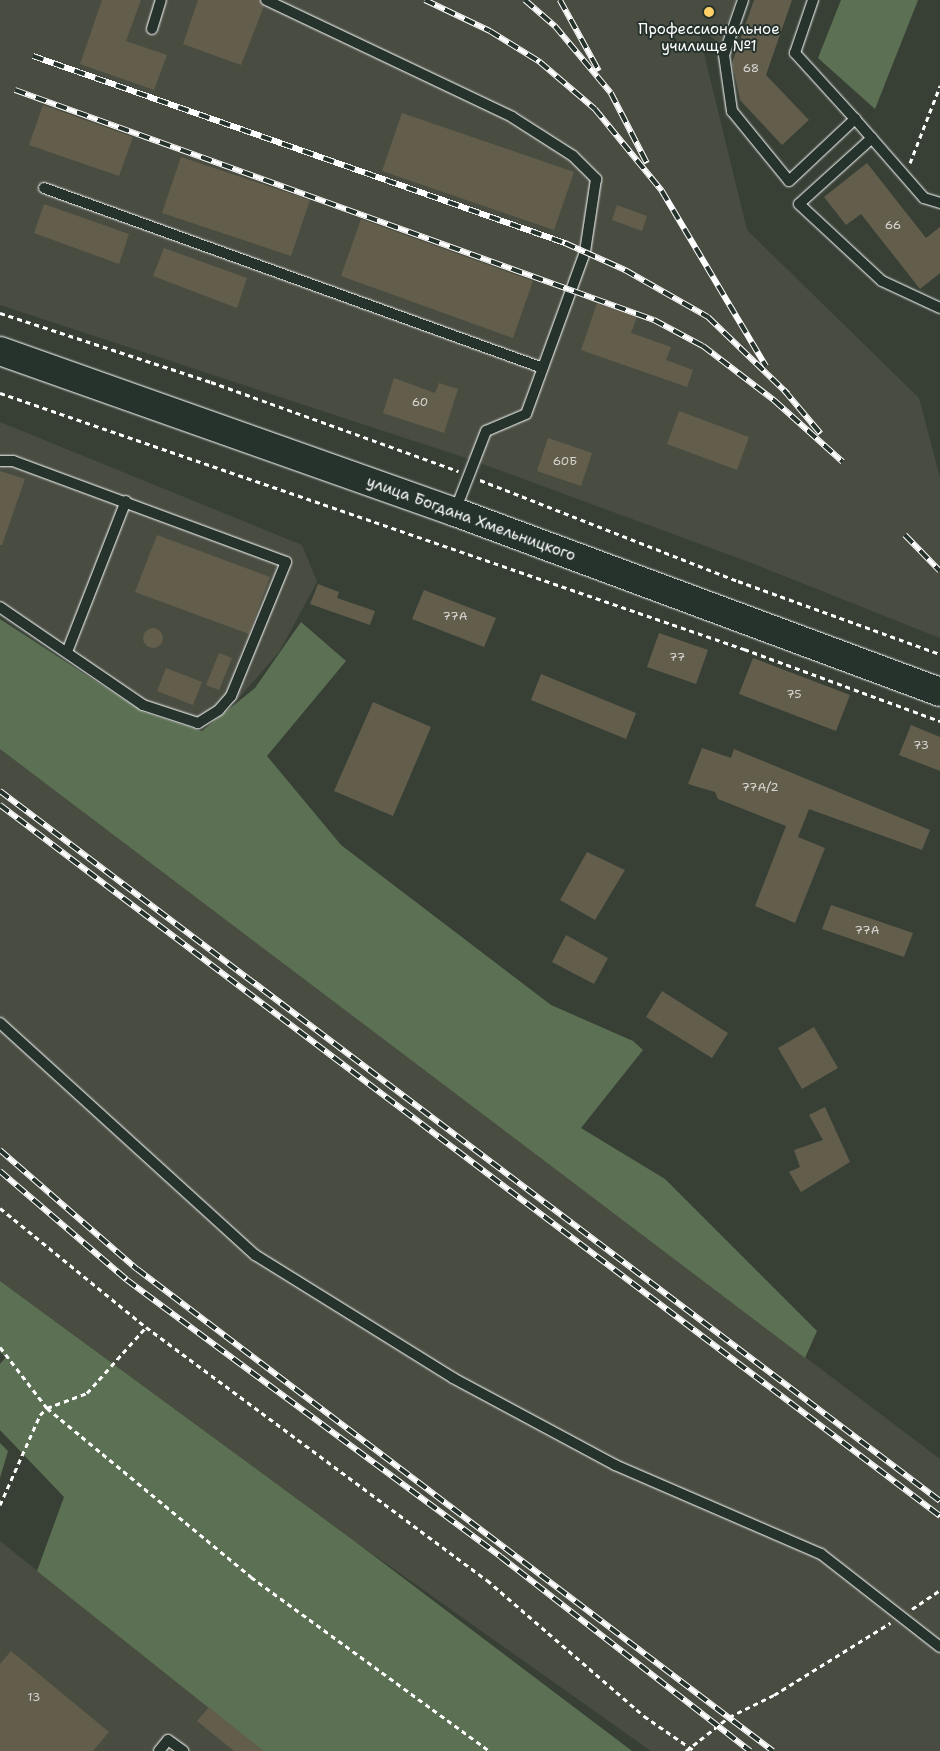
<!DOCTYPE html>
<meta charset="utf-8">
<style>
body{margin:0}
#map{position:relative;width:940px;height:1751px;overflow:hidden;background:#384036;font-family:"Shantell Sans",sans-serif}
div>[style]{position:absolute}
.built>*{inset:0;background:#494d41}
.green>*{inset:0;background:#5c7053}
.building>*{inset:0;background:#635d4c}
.round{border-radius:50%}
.path>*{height:3px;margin-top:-1.5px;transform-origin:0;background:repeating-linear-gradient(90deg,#fff 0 5px,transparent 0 9px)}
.roads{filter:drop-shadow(0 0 1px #fff) drop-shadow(0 0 1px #fff)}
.service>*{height:10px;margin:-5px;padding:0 5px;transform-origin:5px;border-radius:5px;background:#26332d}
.secondary>*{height:28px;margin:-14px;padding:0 14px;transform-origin:14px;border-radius:14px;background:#26332d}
.rail>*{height:5.5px;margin-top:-2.75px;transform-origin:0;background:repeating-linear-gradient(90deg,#26332d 0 11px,#fff 0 22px);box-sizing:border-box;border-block:1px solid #fff}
.dots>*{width:14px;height:14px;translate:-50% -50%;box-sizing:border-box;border:2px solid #26332d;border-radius:50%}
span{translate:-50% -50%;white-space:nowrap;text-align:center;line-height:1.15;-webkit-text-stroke:4px #26332d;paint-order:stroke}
.number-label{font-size:12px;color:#d8d6d2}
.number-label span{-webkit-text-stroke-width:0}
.poi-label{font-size:15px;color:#fff}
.street-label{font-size:15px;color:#fff}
</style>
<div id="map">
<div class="built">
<i style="clip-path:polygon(0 0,736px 0,720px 44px,697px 25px,747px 230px,919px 398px,940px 478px,940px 638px,749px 562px,469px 459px,0 305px)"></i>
<i style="clip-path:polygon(0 422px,302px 545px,317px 582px,279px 652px,238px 699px,201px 727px,142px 710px,0 613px)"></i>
<i style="clip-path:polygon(0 749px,940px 1459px,940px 1751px,651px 1751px,353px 1540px,0 1281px)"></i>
<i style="clip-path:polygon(0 1541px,184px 1687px,263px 1751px,0 1751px)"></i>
</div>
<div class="green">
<i style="clip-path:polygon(841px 0,918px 0,875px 109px,818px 58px)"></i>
<i style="clip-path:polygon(0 619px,143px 712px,202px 731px,255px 688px,301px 622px,346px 661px,267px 756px,341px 845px,551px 1005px,633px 1041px,643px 1050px,581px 1128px,665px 1179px,817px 1331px,805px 1358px,0 749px)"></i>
<i style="clip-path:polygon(0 1281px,353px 1540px,632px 1751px,263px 1751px,37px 1571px,64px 1497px,0 1430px,0 1364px,6px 1357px,0 1352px)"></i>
<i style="clip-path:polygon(0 1443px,8px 1451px,0 1478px)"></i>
</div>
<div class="building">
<i style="clip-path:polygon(102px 0,141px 0,126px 41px,167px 55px,154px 90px,80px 64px)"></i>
<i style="clip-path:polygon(198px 0,259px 0,264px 6px,241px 65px,183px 44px)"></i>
<i style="clip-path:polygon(754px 0,792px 0,766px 75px,809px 120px,782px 145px,740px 100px,732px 63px)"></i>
<i style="clip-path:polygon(43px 105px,133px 137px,119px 176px,29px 145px)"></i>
<i style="clip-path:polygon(402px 113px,574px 172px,554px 230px,382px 171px)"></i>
<i style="clip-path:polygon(181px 157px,310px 200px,291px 256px,162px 213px)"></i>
<i style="clip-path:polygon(867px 163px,926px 238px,940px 227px,940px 273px,920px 289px,861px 214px,846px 225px,824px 197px)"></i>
<i style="clip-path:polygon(44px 204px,129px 234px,119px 264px,34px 233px)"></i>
<i style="clip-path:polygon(617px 205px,647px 216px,642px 231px,612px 220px)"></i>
<i style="clip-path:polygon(361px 219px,533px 281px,513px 338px,341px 276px)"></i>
<i style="clip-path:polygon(164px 248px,247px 278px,237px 308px,153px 276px)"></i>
<i style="clip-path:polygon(597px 303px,637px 317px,631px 333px,671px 347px,666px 360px,693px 370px,687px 387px,581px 350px)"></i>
<i style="clip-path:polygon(394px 378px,435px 393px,439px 383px,458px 389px,444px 433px,383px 413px)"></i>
<i style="clip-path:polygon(679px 411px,749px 437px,737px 470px,667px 444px)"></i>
<i style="clip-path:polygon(548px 438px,592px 453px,581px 486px,537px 471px)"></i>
<i style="clip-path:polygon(0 471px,25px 479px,2px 545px,0 545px)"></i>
<i style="clip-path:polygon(157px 535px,270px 577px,249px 634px,135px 592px)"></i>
<i style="clip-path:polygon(318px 584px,339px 592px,337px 598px,375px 611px,370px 625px,310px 604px)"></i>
<i style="clip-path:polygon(424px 590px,496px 618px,484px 647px,412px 619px)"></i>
<i class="round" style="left:143px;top:628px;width:20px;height:20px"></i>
<i style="clip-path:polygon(659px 633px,708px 650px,696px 684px,647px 667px)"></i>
<i style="clip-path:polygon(219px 653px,232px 658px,219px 690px,206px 685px)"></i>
<i style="clip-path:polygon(753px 658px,850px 695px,836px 731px,739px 694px)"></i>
<i style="clip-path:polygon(166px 668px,202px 682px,193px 705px,157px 691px)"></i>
<i style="clip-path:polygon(541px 674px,636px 713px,626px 739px,531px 700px)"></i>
<i style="clip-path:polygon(373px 702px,431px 727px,393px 816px,334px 791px)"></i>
<i style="clip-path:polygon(911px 725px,940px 737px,940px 771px,899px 755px)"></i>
<i style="clip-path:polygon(702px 748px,731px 758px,734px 749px,930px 830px,922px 850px,809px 809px,798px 837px,825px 848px,795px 923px,755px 906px,786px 826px,718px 799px,715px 792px,688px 784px)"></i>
<i style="clip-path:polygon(587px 852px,625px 870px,595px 920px,560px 900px)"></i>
<i style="clip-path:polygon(831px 905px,913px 933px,904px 957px,822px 929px)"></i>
<i style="clip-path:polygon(566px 935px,608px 958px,594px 984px,552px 962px)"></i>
<i style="clip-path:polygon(662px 991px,728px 1033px,712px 1058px,646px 1017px)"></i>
<i style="clip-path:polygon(814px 1027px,838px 1068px,802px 1089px,778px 1048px)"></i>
<i style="clip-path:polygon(825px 1107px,850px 1162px,801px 1192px,789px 1172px,800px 1167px,794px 1150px,823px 1140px,809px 1115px)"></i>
<i style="clip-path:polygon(11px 1651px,109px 1732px,93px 1751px,0 1751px,0 1664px)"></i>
<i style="clip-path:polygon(209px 1707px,263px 1751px,234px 1751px,197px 1721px)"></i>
</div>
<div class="path">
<i style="left:910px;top:163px;width:83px;rotate:-68.7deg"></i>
<i style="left:0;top:313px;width:222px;rotate:18.1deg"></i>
<i style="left:211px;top:382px;width:263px;rotate:19.8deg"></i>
<i style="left:0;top:393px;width:787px;rotate:18.99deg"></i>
<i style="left:744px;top:649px;width:209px;rotate:20.2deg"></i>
<i style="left:480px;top:480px;width:277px;rotate:21.4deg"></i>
<i style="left:738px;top:581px;width:215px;rotate:19.9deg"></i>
<i style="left:0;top:1208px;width:188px;rotate:39.2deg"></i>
<i style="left:146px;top:1327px;width:425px;rotate:36.6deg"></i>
<i style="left:487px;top:1580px;width:208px;rotate:40.9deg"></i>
<i style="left:644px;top:1716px;width:62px;rotate:34.5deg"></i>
<i style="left:0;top:1347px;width:77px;rotate:52.4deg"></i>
<i style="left:47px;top:1408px;width:265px;rotate:39.6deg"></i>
<i style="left:251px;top:1577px;width:296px;rotate:36.1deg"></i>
<i style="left:0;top:1505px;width:98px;rotate:-66deg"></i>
<i style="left:40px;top:1415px;width:10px;rotate:-45deg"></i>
<i style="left:47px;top:1408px;width:43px;rotate:-20.6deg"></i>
<i style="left:87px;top:1393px;width:89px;rotate:-48.2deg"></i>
<i style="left:912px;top:1609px;width:34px;rotate:-34deg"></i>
<i style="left:686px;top:1751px;width:55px;rotate:-38.3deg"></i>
<i style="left:729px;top:1717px;width:50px;rotate:-26.1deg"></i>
<i style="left:774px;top:1695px;width:137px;rotate:-31.8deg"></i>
</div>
<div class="roads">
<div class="service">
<i style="left:266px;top:0;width:272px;rotate:25.4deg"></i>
<i style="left:512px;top:117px;width:72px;rotate:32.6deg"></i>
<i style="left:573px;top:156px;width:33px;rotate:45deg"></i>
<i style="left:596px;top:179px;width:74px;rotate:98.6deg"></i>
<i style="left:585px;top:252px;width:172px;rotate:110deg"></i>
<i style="left:526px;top:414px;width:43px;rotate:157deg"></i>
<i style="left:486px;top:431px;width:86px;rotate:111.2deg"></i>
<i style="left:743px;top:0;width:58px;rotate:109.1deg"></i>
<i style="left:724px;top:55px;width:57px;rotate:81.9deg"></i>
<i style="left:732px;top:111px;width:90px;rotate:50.8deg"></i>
<i style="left:789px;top:181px;width:91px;rotate:-43.2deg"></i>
<i style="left:855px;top:119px;width:105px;rotate:48.9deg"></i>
<i style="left:924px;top:198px;width:17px;rotate:17deg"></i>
<i style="left:813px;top:0;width:56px;rotate:108.8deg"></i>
<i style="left:795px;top:53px;width:89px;rotate:47.7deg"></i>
<i style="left:152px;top:29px;width:30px;rotate:-73deg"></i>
<i style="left:872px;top:138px;width:98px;rotate:137.9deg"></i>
<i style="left:799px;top:204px;width:113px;rotate:42.9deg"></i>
<i style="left:882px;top:281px;width:64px;rotate:25deg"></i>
<i style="left:44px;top:188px;width:530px;rotate:19.84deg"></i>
<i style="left:0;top:461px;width:13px"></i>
<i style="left:13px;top:461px;width:291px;rotate:20.3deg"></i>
<i style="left:286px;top:562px;width:145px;rotate:112.3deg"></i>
<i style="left:231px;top:696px;width:18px;rotate:131deg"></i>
<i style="left:219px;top:710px;width:25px;rotate:148deg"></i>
<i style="left:198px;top:723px;width:58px;rotate:-161.9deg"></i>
<i style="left:143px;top:705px;width:173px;rotate:-145.6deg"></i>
<i style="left:67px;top:652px;width:162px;rotate:-68.7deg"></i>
<i style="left:0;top:1023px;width:345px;rotate:42.3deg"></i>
<i style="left:255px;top:1255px;width:233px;rotate:31.8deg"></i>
<i style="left:453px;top:1378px;width:184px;rotate:28.2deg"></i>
<i style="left:615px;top:1465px;width:224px;rotate:23.4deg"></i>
<i style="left:821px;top:1554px;width:151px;rotate:38deg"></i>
<i style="left:159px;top:1751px;width:14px;rotate:-51deg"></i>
<i style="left:168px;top:1740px;width:19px;rotate:36deg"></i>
</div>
<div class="secondary">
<i style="left:0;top:351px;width:483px;rotate:19.5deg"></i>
<i style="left:455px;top:512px;width:517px;rotate:20.36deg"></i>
</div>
</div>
<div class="rail">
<i style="left:425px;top:0;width:72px;rotate:25.5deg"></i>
<i style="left:490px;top:31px;width:59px;rotate:31.8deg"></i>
<i style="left:540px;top:62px;width:72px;rotate:40.5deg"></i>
<i style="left:595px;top:109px;width:106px;rotate:50.7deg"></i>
<i style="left:662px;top:191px;width:204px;rotate:59.3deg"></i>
<i style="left:525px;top:0;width:40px;rotate:41deg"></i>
<i style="left:555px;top:26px;width:87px;rotate:50.1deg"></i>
<i style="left:611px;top:93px;width:79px;rotate:62.8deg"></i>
<i style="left:560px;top:0;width:81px;rotate:61.2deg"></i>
<i style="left:33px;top:56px;width:564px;rotate:19.37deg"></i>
<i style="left:565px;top:243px;width:66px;rotate:24.2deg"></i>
<i style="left:625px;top:270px;width:95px;rotate:29.5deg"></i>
<i style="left:708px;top:317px;width:111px;rotate:43.9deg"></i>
<i style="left:15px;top:90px;width:679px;rotate:19.8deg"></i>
<i style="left:654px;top:320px;width:55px;rotate:28deg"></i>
<i style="left:703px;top:346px;width:91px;rotate:37.4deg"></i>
<i style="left:775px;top:401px;width:91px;rotate:41.9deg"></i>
<i style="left:784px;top:390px;width:57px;rotate:49.9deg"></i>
<i style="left:905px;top:535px;width:50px;rotate:45.8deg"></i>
<i style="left:0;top:791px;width:1178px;rotate:37.06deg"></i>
<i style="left:0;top:805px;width:1179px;rotate:37.1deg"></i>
<i style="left:0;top:1150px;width:181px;rotate:41deg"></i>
<i style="left:137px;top:1269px;width:798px;rotate:37.16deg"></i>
<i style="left:0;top:1171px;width:167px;rotate:40.6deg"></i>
<i style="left:127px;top:1280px;width:465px;rotate:36.5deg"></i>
<i style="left:501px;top:1557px;width:316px;rotate:37.9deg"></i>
</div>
<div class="dots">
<i style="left:709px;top:12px;background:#ffd166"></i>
</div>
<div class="number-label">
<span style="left:751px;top:69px">68</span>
<span style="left:893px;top:226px">66</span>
<span style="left:420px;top:403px">60</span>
<span style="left:565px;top:462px">60Б</span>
<span style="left:455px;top:617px">77А</span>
<span style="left:677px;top:658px">77</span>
<span style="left:794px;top:695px">75</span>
<span style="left:921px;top:746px">73</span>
<span style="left:760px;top:788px">77А/2</span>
<span style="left:867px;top:931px">77А</span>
<span style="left:34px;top:1698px">13</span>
</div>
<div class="poi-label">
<span style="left:709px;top:38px">Профессиональное<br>училище №1</span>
</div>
<div class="street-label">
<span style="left:471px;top:519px;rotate:20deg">улица Богдана Хмельницкого</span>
</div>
</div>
